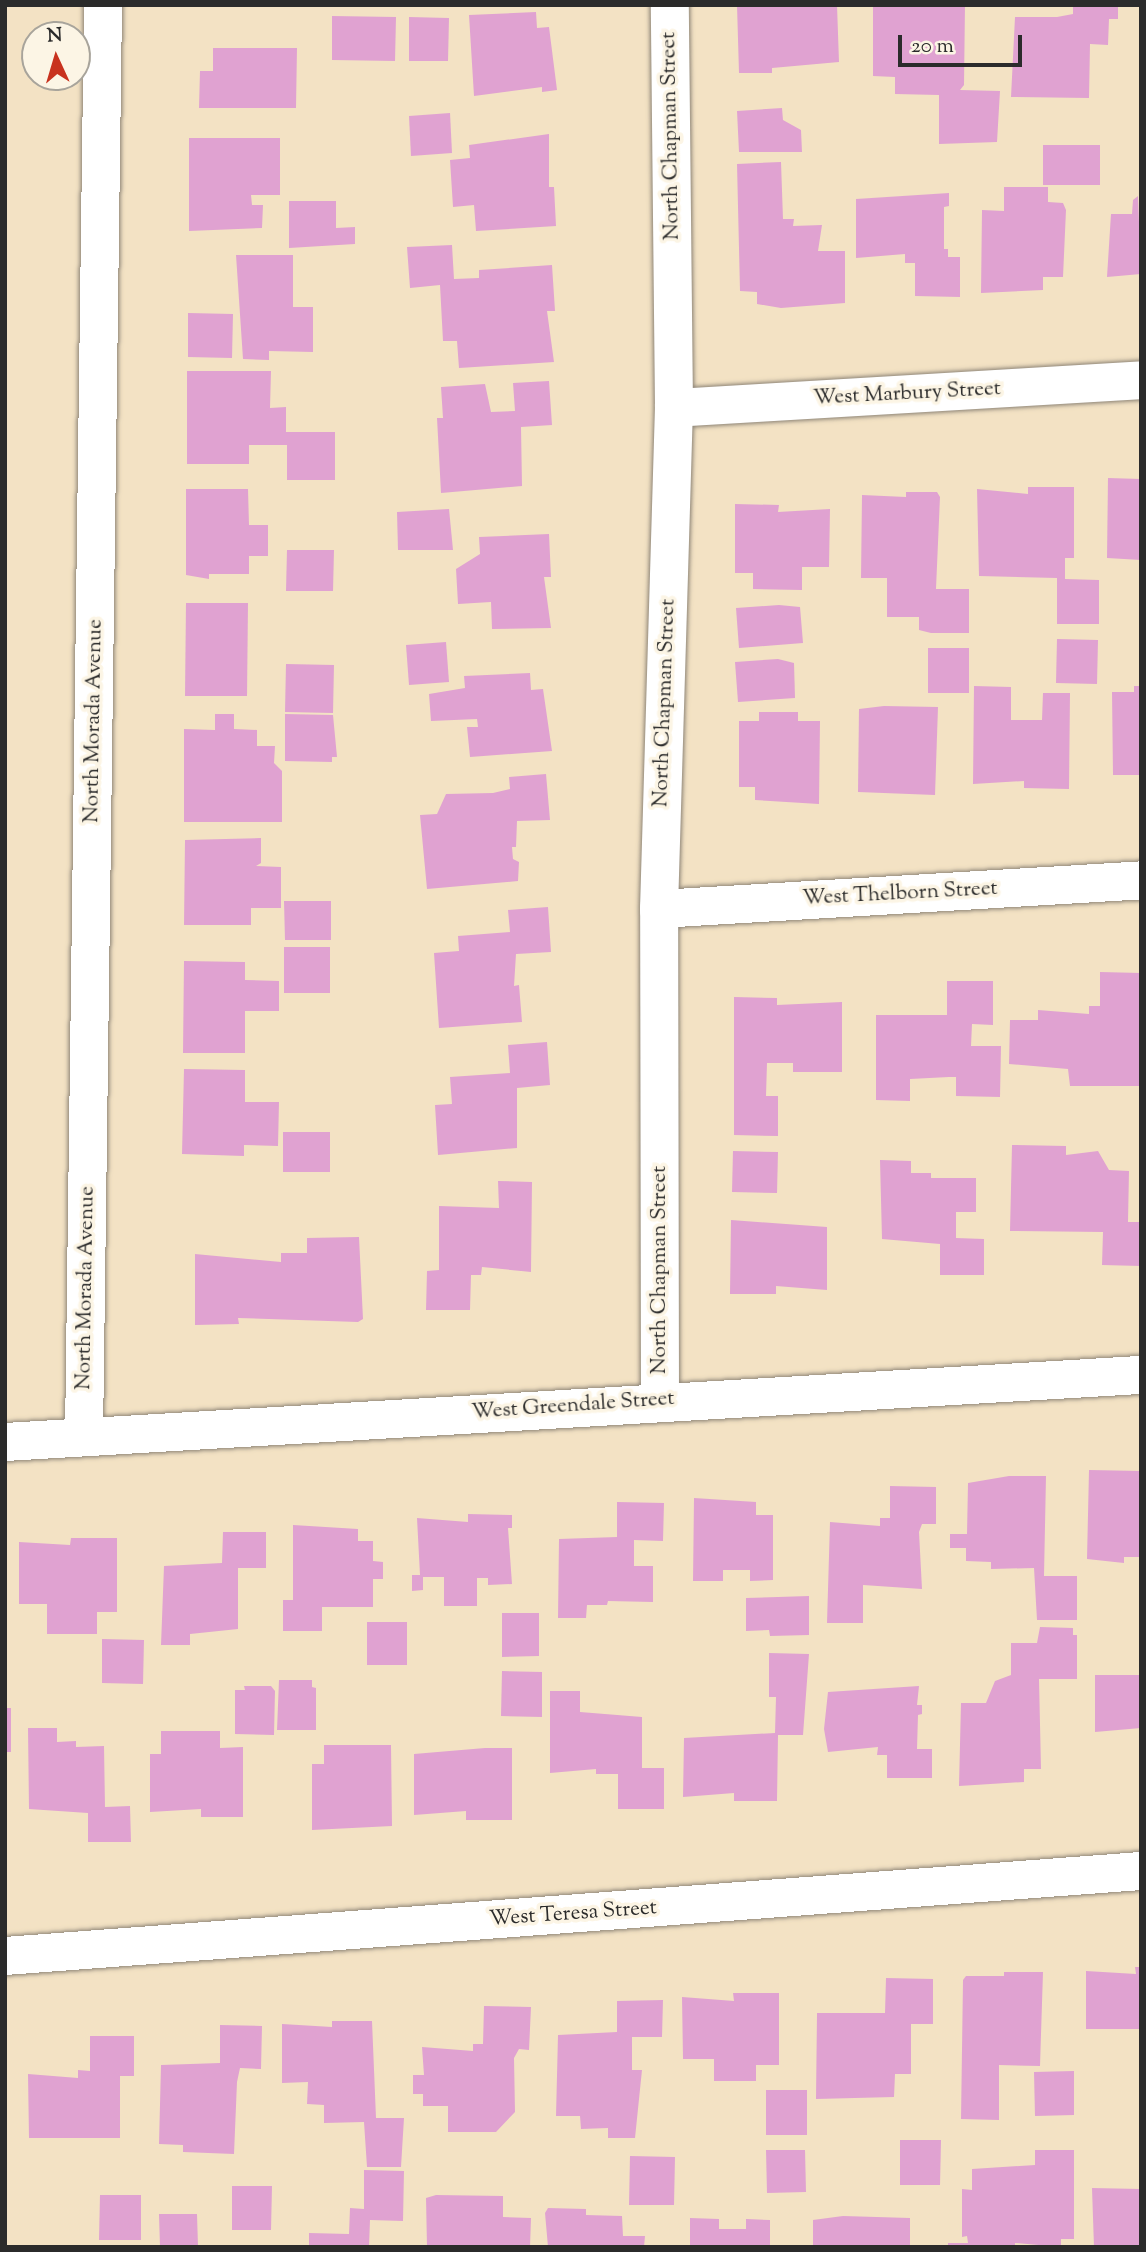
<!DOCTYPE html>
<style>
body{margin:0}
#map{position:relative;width:1146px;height:2252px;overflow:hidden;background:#f3e2c4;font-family:"Sorts Mill Goudy",serif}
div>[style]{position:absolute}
.building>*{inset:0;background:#e0a2d1}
.roads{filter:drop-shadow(0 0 2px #8f8678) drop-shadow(0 0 2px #8f8678)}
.street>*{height:38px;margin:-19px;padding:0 19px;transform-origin:19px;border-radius:19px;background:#fff}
span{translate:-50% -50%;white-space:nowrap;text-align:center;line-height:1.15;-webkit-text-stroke:7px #fcf5e5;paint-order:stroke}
.street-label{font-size:21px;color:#2b2b2b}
.frame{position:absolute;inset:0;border:7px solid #2b2b2b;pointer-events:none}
.north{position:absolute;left:21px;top:21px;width:70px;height:70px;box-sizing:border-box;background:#fcf5e5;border:2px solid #a8a49b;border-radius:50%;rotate:356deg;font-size:19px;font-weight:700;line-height:28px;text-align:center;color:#2b2b2b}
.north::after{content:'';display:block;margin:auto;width:24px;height:32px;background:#c8321e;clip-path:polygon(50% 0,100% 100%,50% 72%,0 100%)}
.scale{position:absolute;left:898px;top:35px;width:124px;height:32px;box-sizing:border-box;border:4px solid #2b2b2b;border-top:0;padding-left:9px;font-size:21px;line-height:24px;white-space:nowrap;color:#2b2b2b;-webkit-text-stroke:5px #fcf5e5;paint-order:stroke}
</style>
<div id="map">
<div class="building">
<i style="clip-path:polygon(737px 5px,837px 5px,839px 62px,772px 68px,772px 73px,739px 73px)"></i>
<i style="clip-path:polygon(873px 5px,965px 5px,964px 85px,960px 90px,1000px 91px,997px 142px,939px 144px,939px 95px,895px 94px,895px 77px,873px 76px)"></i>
<i style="clip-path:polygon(1073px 5px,1118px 5px,1118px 19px,1109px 19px,1108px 45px,1090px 44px,1089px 98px,1011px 97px,1015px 17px,1057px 17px,1073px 14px)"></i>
<i style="clip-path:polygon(536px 12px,537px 28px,549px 27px,557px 90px,542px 92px,542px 87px,474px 96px,469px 15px)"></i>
<i style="clip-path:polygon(332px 16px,396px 17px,395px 61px,332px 60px)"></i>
<i style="clip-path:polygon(409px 17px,449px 18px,448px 61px,409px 61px)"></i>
<i style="clip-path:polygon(213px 48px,297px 48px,296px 108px,199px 108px,200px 71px,213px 71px)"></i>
<i style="clip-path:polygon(782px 108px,783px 120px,801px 130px,802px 152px,739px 152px,737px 111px)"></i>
<i style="clip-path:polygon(450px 113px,452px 153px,411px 156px,409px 116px)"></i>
<i style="clip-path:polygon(549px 134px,549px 187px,554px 187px,556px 226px,476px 231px,474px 205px,453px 207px,450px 160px,470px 158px,469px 145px)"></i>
<i style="clip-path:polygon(189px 138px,280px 138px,280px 195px,251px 195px,252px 205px,263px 205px,262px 228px,189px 231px)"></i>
<i style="clip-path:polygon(1043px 145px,1100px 145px,1100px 185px,1043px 185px)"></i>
<i style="clip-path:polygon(781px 162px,783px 219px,794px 219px,793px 226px,822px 225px,818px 251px,845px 251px,845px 303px,781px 308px,757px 304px,757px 292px,740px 291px,737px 164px)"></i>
<i style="clip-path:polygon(1004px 187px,1048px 187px,1048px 202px,1063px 203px,1066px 210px,1063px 277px,1043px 277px,1043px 290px,981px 293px,982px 210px,1004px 211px)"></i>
<i style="clip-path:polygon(949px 193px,949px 206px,944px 207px,944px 249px,948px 249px,948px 257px,960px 257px,960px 297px,915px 296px,915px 263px,905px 263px,905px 254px,856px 258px,856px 199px)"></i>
<i style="clip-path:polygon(1138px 196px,1141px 274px,1107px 277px,1111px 214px,1132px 214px,1133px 200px)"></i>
<i style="clip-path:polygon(289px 201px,336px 201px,336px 228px,355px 227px,355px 244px,289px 248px)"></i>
<i style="clip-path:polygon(452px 245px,454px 279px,479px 278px,479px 270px,552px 265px,555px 311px,547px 311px,554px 362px,459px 368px,457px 341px,443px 341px,440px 285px,410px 288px,407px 247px)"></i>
<i style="clip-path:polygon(236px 255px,293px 255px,293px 307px,313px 307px,313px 352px,269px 351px,269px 360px,243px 359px)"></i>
<i style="clip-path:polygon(188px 313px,233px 314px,232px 358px,188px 357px)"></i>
<i style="clip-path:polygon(187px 371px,271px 371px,270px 408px,286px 407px,286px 432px,335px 432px,335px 480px,287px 480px,287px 445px,249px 445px,249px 464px,187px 464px)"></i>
<i style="clip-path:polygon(549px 381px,552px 425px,521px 427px,522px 486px,441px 493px,437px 418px,443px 418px,441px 387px,485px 384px,491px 412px,515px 411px,513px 383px)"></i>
<i style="clip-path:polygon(1108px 478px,1141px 479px,1141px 560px,1107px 558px)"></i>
<i style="clip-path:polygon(1028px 487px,1074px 487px,1074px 558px,1065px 558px,1065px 579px,1099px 580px,1099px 624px,1057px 624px,1057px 578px,979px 576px,977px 489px,1028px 494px)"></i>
<i style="clip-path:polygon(186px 489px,248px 489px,249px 525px,268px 525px,268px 556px,249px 556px,249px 574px,209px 574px,209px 579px,186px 575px)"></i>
<i style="clip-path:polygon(906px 492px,937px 492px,940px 497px,936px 589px,969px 589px,969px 633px,931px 633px,919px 630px,919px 617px,887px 617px,887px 578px,861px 578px,862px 495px,906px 497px)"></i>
<i style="clip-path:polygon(735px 504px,779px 505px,778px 512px,830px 509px,829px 567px,802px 567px,802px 590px,753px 589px,753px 573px,735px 573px)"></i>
<i style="clip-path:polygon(449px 509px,453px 550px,398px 550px,397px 512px)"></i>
<i style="clip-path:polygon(549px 534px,551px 577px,544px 577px,551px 628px,492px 629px,491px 602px,458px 604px,456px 569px,480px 554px,479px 537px)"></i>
<i style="clip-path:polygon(287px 550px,334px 550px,333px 591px,286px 591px)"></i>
<i style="clip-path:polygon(186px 603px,248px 603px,247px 696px,185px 696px)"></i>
<i style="clip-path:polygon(779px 605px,800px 607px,803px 643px,739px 648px,736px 608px)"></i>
<i style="clip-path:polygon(1057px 639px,1098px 640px,1097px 684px,1056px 683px)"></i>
<i style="clip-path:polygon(446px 642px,449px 682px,409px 685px,406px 645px)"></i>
<i style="clip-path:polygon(928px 648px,969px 648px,969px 693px,928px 693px)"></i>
<i style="clip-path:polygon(778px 659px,794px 663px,795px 698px,738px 702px,735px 662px)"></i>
<i style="clip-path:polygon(286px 664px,334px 665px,333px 713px,285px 712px)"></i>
<i style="clip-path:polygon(530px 673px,531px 690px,543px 689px,552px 751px,470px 757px,467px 727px,478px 727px,477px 719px,431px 721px,429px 694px,465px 688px,464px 676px)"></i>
<i style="clip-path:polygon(974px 686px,1011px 687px,1011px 720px,1042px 720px,1043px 693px,1070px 693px,1069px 789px,1024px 788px,1024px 781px,973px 784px)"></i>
<i style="clip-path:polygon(1134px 686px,1141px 686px,1141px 775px,1113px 775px,1112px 692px,1134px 692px)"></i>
<i style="clip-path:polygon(884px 706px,938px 707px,935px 795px,858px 792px,859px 709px)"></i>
<i style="clip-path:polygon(759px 712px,798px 712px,798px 721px,820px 721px,819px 804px,755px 800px,755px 787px,739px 787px,739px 721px,759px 721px)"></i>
<i style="clip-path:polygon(215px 714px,234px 714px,234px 729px,257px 730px,257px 746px,275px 746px,274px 763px,282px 771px,282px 822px,184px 822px,184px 729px,215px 730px)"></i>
<i style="clip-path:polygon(285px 714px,333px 715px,337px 757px,332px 757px,332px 762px,285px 761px)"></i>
<i style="clip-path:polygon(546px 774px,550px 820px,517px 821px,516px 847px,512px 847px,513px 859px,519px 862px,518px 881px,427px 889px,420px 815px,437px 814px,446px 794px,493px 793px,510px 789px,509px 777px)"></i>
<i style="clip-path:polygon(261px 838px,261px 863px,256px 866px,281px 867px,281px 908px,251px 908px,251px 925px,184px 925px,185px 840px)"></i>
<i style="clip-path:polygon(284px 901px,331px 901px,331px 940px,285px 940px)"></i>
<i style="clip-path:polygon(548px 907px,551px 952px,516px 954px,514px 986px,519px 985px,522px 1022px,439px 1028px,434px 953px,459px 951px,458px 936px,510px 932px,508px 910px)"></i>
<i style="clip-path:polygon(284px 947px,330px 947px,330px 993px,284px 993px)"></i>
<i style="clip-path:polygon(184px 961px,245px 962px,245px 980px,279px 981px,279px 1011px,245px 1011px,245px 1053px,183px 1053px)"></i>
<i style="clip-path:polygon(1100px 972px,1141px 973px,1141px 1086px,1070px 1086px,1068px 1069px,1009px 1064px,1010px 1020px,1038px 1020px,1038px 1010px,1089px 1014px,1089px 1006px,1100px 1006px)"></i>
<i style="clip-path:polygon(947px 981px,993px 981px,993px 1025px,972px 1024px,971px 1046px,1001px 1046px,1000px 1097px,956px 1096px,956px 1077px,949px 1077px,910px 1079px,910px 1101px,876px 1100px,876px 1015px,947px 1015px)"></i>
<i style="clip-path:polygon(734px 997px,777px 998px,777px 1005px,842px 1002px,842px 1072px,793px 1072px,793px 1063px,767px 1063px,766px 1096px,778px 1096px,778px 1136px,734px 1135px)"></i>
<i style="clip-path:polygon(547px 1042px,550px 1085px,517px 1088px,517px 1148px,438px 1155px,435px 1105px,452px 1104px,450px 1077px,510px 1073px,508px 1045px)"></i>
<i style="clip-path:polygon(184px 1069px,245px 1070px,245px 1102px,279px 1102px,278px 1146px,244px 1145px,244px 1156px,182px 1154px)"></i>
<i style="clip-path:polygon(283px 1132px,330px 1132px,330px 1172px,283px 1172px)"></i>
<i style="clip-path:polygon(1012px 1145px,1066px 1146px,1066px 1155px,1098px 1151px,1109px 1170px,1129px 1171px,1128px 1222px,1141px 1222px,1141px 1266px,1102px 1265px,1103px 1232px,1010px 1231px)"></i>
<i style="clip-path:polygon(733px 1151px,778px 1152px,777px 1193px,732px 1192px)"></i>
<i style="clip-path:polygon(880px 1160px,911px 1161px,911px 1173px,931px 1173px,931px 1178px,976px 1178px,976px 1212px,956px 1212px,956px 1238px,984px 1239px,984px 1275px,940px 1275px,940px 1244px,882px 1239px)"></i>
<i style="clip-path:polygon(498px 1181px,532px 1182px,531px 1272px,482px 1267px,481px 1275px,471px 1275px,470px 1310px,426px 1310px,427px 1271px,439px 1270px,439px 1206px,499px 1208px)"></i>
<i style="clip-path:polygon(731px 1220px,827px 1227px,827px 1290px,776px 1286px,776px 1294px,730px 1294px)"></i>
<i style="clip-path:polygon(359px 1237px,363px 1319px,358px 1322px,238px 1318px,239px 1324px,195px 1325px,195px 1254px,281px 1262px,281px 1253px,307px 1253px,307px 1238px)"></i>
<i style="clip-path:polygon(1089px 1470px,1141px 1471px,1141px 1557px,1124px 1557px,1124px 1563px,1087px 1559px)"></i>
<i style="clip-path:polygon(1009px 1476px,1046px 1476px,1044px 1576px,1077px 1576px,1077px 1620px,1037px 1620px,1034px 1568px,991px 1569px,991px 1562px,966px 1561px,966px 1548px,950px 1548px,950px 1534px,967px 1534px,968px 1483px)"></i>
<i style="clip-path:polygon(890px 1486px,936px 1487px,936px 1524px,922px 1524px,919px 1532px,922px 1589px,863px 1585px,863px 1623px,827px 1623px,830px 1522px,880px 1526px,880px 1518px,890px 1518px)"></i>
<i style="clip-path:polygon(694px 1498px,756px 1502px,756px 1515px,773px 1515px,773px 1580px,750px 1581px,750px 1570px,723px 1570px,723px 1581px,693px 1581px)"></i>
<i style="clip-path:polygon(617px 1502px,664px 1503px,663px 1541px,634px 1540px,634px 1566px,653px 1566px,653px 1602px,608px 1601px,607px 1605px,587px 1605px,586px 1618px,558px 1618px,559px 1539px,617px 1537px)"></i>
<i style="clip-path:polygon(468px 1514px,512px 1515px,512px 1528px,508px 1528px,512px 1584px,488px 1585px,488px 1578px,477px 1578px,477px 1606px,444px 1606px,444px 1577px,423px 1577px,423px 1590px,412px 1591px,412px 1575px,420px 1575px,417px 1518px,468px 1522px)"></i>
<i style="clip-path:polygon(293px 1525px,358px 1529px,358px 1541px,373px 1541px,373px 1561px,383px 1562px,383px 1579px,373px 1579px,373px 1607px,322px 1607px,322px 1631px,283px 1631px,283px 1600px,293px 1600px)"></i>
<i style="clip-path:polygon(223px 1532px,266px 1532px,266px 1568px,238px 1568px,238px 1629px,190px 1634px,190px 1645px,161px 1645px,164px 1566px,222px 1563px)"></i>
<i style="clip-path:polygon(71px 1538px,117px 1538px,117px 1612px,97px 1612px,97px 1634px,47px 1634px,47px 1604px,19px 1604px,19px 1542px,70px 1545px)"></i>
<i style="clip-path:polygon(809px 1596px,809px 1635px,770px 1636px,769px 1630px,746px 1631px,746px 1598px)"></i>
<i style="clip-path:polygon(502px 1613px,539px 1613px,539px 1656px,502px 1657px)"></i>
<i style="clip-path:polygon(367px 1622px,407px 1622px,407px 1665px,367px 1665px)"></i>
<i style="clip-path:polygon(1040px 1627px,1073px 1628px,1073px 1635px,1077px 1635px,1077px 1679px,1039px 1679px,1041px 1769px,1024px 1769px,1024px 1782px,959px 1786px,961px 1703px,986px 1703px,995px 1681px,1011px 1675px,1011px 1643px,1037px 1643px)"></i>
<i style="clip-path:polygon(102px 1639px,144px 1640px,143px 1684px,102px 1683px)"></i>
<i style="clip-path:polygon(769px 1653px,809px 1654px,803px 1735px,778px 1735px,777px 1801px,734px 1801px,734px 1793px,683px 1797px,684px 1738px,775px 1733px,776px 1697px,769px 1697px)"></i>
<i style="clip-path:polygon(502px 1671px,542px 1672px,542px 1717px,501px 1716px)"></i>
<i style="clip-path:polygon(1095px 1675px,1141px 1675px,1141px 1728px,1095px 1732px)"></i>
<i style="clip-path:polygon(279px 1680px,312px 1680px,312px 1687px,316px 1688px,316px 1730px,277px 1730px)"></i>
<i style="clip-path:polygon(244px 1686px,271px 1686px,275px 1691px,274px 1735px,235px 1734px,235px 1690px,245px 1690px)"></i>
<i style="clip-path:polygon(919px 1686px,917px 1705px,922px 1705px,922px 1714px,918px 1715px,917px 1749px,932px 1749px,932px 1778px,887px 1778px,887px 1755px,877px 1755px,878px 1747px,828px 1752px,824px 1729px,828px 1692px)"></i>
<i style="clip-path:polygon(550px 1691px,580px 1691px,580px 1712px,642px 1717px,642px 1768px,664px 1768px,664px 1809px,618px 1809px,618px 1774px,596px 1774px,596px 1769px,550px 1773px)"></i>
<i style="clip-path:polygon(5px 1708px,11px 1708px,11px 1752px,5px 1752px)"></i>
<i style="clip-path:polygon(28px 1728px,57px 1728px,57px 1742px,76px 1741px,76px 1747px,104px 1746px,105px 1807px,130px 1806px,131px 1842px,88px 1842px,88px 1813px,29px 1809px)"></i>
<i style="clip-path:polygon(161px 1731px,220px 1731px,220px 1748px,243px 1747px,243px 1817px,201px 1817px,201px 1809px,150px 1812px,150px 1754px,161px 1754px)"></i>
<i style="clip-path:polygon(324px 1745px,391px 1745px,392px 1826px,312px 1830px,312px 1764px,324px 1764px)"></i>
<i style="clip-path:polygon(485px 1748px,512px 1748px,512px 1820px,466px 1820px,466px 1811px,414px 1815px,414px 1754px)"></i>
<i style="clip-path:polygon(1135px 1967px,1141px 1967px,1141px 2029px,1086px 2029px,1086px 1971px,1136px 1974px)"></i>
<i style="clip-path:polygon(1004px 1972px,1043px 1972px,1040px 2066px,999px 2065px,999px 2120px,961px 2119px,963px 1980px,966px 1976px,1004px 1976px)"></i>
<i style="clip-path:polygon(886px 1978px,933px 1979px,933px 2024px,911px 2024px,911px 2074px,895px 2074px,894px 2097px,816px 2099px,817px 2013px,885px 2013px)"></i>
<i style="clip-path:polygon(733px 1993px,779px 1993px,779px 2065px,756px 2065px,756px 2081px,714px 2081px,714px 2059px,683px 2059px,682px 1997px,734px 2001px)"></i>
<i style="clip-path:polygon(663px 2000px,662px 2037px,632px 2037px,632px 2070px,642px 2070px,635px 2138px,608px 2138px,608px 2128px,581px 2129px,580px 2116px,556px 2116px,558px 2035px,617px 2032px,617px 2001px)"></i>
<i style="clip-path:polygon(484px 2006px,531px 2007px,529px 2050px,519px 2049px,514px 2058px,515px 2112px,496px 2132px,448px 2132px,448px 2106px,423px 2106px,423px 2094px,413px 2094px,413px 2075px,424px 2075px,422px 2047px,473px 2051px,473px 2044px,483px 2044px)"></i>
<i style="clip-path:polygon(332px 2021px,372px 2021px,376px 2118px,404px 2118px,401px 2167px,367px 2167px,364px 2122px,324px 2123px,324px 2105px,307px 2104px,308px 2082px,282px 2083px,282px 2024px,332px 2027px)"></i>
<i style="clip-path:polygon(220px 2025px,262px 2026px,261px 2069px,240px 2068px,237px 2082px,234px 2154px,183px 2152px,183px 2145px,159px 2144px,161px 2065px,220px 2063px)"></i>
<i style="clip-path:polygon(90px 2036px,134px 2036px,134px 2076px,120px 2076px,120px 2138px,29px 2138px,28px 2074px,78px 2078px,78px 2070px,90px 2071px)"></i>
<i style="clip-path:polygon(1074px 2071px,1074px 2115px,1035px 2116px,1034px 2072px)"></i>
<i style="clip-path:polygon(766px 2090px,807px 2090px,807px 2135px,766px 2135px)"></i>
<i style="clip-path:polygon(900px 2140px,941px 2140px,940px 2185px,900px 2185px)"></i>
<i style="clip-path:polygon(766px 2150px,805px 2150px,806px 2192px,767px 2193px)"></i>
<i style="clip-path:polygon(1035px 2150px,1074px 2150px,1074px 2239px,1061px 2239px,1061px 2247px,1015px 2243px,1015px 2247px,948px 2247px,948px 2243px,968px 2243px,967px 2236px,962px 2237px,962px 2189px,972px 2190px,972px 2169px,1035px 2165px)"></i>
<i style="clip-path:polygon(630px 2156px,675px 2157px,674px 2205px,629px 2205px)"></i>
<i style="clip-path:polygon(364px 2170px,404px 2171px,403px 2221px,370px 2220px,369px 2247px,309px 2247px,309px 2233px,349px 2234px,350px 2208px,364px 2209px)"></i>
<i style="clip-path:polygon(232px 2186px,272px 2186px,271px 2230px,232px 2230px)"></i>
<i style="clip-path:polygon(1092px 2188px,1141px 2189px,1141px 2247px,1094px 2247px)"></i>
<i style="clip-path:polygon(100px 2195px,141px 2195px,141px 2240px,99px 2240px)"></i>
<i style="clip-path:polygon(436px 2195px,503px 2196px,503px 2217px,531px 2218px,530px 2247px,427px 2247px,426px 2198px)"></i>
<i style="clip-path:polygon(548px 2208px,586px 2209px,586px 2215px,622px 2216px,623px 2236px,645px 2236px,644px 2247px,548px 2247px,545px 2213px)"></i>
<i style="clip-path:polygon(159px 2214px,197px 2214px,198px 2247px,160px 2247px)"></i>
<i style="clip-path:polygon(843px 2216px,910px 2218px,910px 2247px,813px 2247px,813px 2220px)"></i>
<i style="clip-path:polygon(690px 2218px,719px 2219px,719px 2229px,746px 2229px,746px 2219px,770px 2220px,770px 2247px,690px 2247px)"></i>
</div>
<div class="roads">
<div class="street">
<i style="left:674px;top:408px;width:468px;rotate:-3.4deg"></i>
<i style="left:659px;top:909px;width:483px;rotate:-3.4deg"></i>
<i style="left:660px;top:1401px;width:492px;rotate:-90.1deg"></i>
<i style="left:659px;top:909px;width:501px;rotate:-88.29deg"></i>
<i style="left:674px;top:408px;width:403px;rotate:-90.6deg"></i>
<i style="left:84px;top:1437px;width:1432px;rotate:-89.24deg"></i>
<i style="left:5px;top:1442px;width:1138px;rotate:-3.38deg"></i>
<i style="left:5px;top:1956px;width:1139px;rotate:-4.28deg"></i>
</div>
</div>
<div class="street-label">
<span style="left:671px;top:136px;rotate:-91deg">North Chapman Street</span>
<span style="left:907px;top:394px;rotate:-3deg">West Marbury Street</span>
<span style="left:665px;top:703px;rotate:-88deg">North Chapman Street</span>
<span style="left:94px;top:721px;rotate:-89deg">North Morada Avenue</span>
<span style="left:900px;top:894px;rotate:-3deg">West Thelborn Street</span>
<span style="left:660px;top:1270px;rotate:-90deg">North Chapman Street</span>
<span style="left:86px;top:1288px;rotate:-89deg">North Morada Avenue</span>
<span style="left:573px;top:1406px;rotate:-4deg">West Greendale Street</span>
<span style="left:573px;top:1914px;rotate:-4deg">West Teresa Street</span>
</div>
<div class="frame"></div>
<div class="north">N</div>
<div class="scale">20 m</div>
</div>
